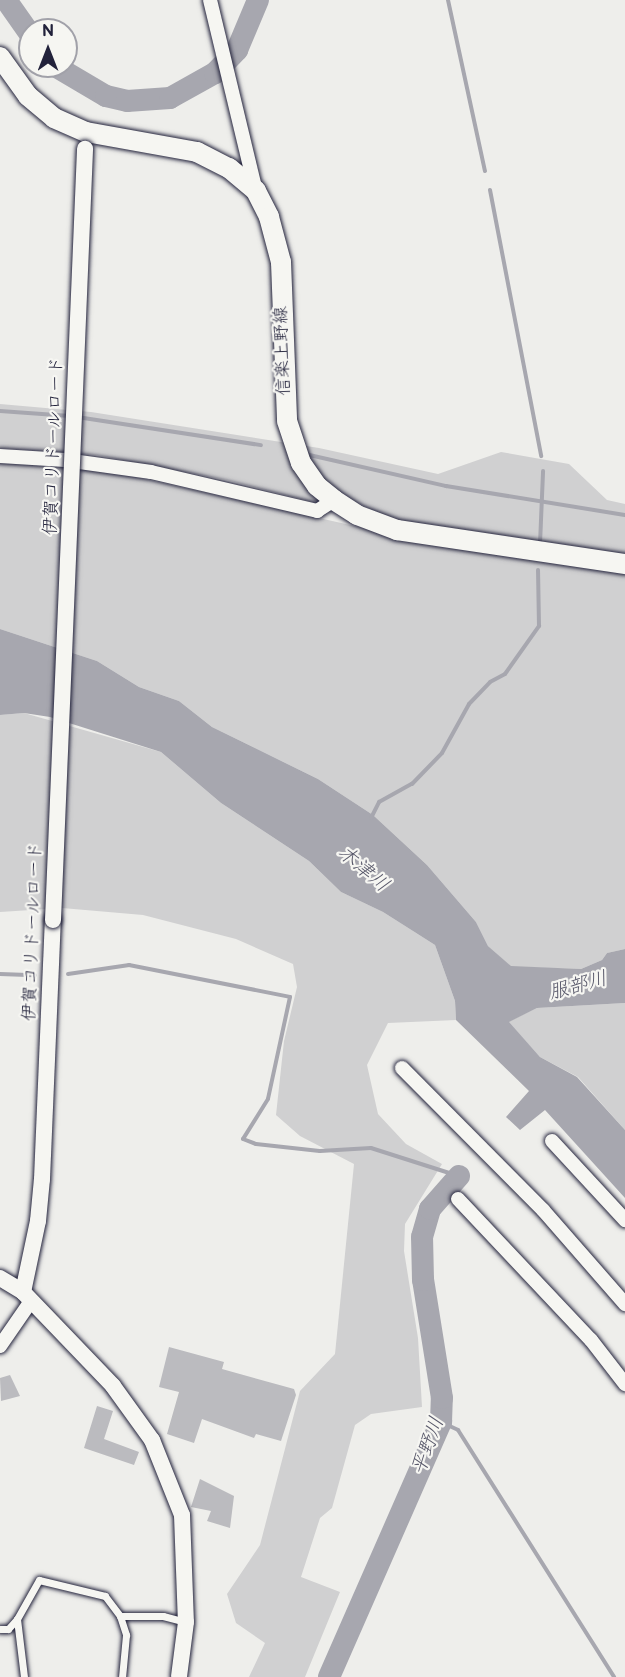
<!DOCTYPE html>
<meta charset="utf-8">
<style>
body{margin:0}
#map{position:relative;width:625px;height:1677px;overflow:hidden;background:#eeeeeb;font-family:"Balsamiq Sans","Klee One",sans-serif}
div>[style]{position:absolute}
.green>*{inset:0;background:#d0d0d1}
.water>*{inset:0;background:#a7a7af}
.stream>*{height:4px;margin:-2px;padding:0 2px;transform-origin:2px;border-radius:2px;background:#a7a7af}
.river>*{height:22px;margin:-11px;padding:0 11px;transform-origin:11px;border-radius:11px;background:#a7a7af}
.building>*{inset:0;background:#bbbbbf}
.roads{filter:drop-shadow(0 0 2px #22223b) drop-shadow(0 0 2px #22223b)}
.service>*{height:7px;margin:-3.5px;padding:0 3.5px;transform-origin:3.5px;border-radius:3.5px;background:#f6f6f2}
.minor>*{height:14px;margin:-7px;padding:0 7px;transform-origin:7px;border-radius:7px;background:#f6f6f2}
.tertiary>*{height:16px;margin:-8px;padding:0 8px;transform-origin:8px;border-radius:8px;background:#f6f6f2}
.secondary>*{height:20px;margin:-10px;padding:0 10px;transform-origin:10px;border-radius:10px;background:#f6f6f2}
.bridges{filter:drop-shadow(0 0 2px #22223b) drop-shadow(0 0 2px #22223b)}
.tertiary-bridge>*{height:16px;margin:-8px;padding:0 8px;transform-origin:8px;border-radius:8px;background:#f6f6f2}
span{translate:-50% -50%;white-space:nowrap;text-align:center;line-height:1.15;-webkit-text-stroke:4.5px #f6f6f2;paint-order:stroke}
.street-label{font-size:18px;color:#22223b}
.water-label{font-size:20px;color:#575769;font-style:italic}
.north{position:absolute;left:18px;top:18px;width:60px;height:60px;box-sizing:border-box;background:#f6f6f2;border:2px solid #a1a1a9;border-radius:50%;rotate:0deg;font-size:16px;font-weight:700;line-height:24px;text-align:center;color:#22223b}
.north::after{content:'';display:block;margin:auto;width:21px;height:27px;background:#22223b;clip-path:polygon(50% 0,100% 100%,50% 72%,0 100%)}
</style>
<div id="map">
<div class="green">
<i style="clip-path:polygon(0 404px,91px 412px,319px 448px,438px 474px,501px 452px,569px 464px,607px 500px,625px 504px,625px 558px,400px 523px,333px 491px,313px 502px,227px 480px,97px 455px,0 448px)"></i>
<i style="clip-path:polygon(0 462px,104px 470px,462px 550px,625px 570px,625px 949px,607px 953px,602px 960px,581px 969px,511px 967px,488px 946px,476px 922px,427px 865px,373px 815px,318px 779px,212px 727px,179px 701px,139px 687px,97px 661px,0 629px)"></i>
<i style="clip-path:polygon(24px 713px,161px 752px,221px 803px,309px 861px,341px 892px,383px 912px,435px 945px,455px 1001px,456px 1020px,388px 1023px,367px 1065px,378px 1114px,406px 1144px,442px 1164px,405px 1224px,404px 1251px,418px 1338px,422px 1407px,371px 1414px,355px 1425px,332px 1508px,320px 1518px,301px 1577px,340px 1592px,305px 1677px,249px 1677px,265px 1643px,236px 1623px,227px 1594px,260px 1545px,300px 1391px,335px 1354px,354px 1164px,300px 1136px,276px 1115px,284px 1041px,297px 987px,293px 964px,236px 939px,143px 915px,62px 908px,0 912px,0 715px)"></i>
<i style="clip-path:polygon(625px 1003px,625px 1130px,578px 1077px,540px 1057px,508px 1022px,537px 1008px)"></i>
</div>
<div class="water">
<i style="clip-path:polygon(0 629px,97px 661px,139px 687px,179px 701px,212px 727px,318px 779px,373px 815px,427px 865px,476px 922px,488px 946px,511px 966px,581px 969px,602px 960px,607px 953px,625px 949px,625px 1003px,537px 1008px,509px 1022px,540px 1057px,577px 1077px,625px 1130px,625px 1198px,545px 1110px,520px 1130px,506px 1117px,529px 1091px,456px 1020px,455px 1001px,435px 945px,383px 912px,341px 892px,309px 861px,221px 803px,161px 752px,50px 717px,24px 713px,0 715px)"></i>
</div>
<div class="stream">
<i style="left:448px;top:0;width:175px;rotate:77.8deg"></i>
<i style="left:490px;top:190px;width:271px;rotate:79.1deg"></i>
<i style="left:0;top:411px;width:70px;rotate:4.1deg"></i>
<i style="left:77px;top:417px;width:186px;rotate:8.7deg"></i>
<i style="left:305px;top:454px;width:145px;rotate:12.8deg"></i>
<i style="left:446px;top:486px;width:181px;rotate:9.2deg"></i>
<i style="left:540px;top:544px;width:73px;rotate:-87.6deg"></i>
<i style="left:371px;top:818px;width:18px;rotate:-63deg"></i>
<i style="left:379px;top:802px;width:38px;rotate:-29deg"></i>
<i style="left:412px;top:784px;width:43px;rotate:-45.9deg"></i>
<i style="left:442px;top:753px;width:56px;rotate:-61.1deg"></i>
<i style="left:469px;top:704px;width:30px;rotate:-46deg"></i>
<i style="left:490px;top:682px;width:17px;rotate:-28deg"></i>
<i style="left:505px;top:674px;width:59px;rotate:-54.7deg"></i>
<i style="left:539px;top:626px;width:56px;rotate:-91deg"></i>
<i style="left:0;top:974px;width:35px;rotate:2deg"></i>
<i style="left:68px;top:974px;width:62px;rotate:-8.4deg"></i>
<i style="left:129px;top:965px;width:164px;rotate:11.2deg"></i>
<i style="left:290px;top:997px;width:104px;rotate:102.2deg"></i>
<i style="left:268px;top:1099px;width:47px;rotate:122deg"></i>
<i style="left:243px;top:1139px;width:14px;rotate:21deg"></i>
<i style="left:256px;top:1144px;width:64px;rotate:6.2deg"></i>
<i style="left:320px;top:1151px;width:51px;rotate:-3.4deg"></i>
<i style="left:371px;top:1148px;width:92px;rotate:17.7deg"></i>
<i style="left:441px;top:1422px;width:19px;rotate:25deg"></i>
<i style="left:458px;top:1430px;width:292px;rotate:57.7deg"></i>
</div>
<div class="river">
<i style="left:6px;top:0;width:42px;rotate:54.8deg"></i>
<i style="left:55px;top:66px;width:59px;rotate:30.5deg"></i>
<i style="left:106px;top:96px;width:22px;rotate:13deg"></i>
<i style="left:127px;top:101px;width:43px;rotate:-4deg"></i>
<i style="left:170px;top:98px;width:51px;rotate:-29.1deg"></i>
<i style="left:215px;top:73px;width:32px;rotate:-46deg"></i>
<i style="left:237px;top:50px;width:54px;rotate:-67.2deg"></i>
<i style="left:329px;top:1677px;width:279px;rotate:-66.3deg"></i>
<i style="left:441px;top:1422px;width:24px;rotate:-88deg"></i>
<i style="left:442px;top:1398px;width:120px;rotate:-99.1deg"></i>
<i style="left:423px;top:1280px;width:43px;rotate:-91.3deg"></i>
<i style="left:422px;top:1237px;width:29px;rotate:-74deg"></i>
<i style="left:430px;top:1209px;width:44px;rotate:-48.7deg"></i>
</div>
<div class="building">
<i style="clip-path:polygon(169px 1347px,224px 1362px,222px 1369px,294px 1389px,296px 1395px,281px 1441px,256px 1434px,254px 1438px,202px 1419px,194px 1443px,167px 1434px,179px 1392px,159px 1387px)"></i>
<i style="clip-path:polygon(10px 1375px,20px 1396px,1px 1401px,0 1378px)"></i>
<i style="clip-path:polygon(97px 1406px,113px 1411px,104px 1439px,139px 1452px,134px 1465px,84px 1448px)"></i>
<i style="clip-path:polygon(200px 1479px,234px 1496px,230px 1528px,207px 1521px,211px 1511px,191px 1507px)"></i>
</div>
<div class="roads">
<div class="service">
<i style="left:120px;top:1616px;width:20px;rotate:72deg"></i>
<i style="left:126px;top:1635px;width:42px;rotate:95.4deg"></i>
<i style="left:17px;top:1619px;width:58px;rotate:83.1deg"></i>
<i style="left:0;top:1629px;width:8px"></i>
<i style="left:8px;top:1629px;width:13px;rotate:-48deg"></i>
<i style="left:17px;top:1619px;width:45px;rotate:-60.6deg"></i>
<i style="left:39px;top:1580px;width:68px;rotate:13.6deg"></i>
<i style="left:105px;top:1596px;width:25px;rotate:53deg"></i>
<i style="left:120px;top:1616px;width:43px"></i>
<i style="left:163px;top:1616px;width:24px;rotate:15deg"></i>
</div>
<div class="minor">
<i style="left:210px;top:0;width:196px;rotate:76.5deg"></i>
<i style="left:0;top:456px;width:65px;rotate:3.5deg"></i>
<i style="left:65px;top:460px;width:87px;rotate:7.9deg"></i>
<i style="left:151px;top:472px;width:171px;rotate:13.2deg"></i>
<i style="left:317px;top:511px;width:20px;rotate:-33deg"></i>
<i style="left:402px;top:1068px;width:200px;rotate:45.2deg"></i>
<i style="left:543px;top:1210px;width:125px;rotate:48.9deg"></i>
<i style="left:552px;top:1141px;width:108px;rotate:47.3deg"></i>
<i style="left:458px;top:1199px;width:194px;rotate:46.7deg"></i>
<i style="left:591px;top:1340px;width:56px;rotate:52.3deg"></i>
<i style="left:0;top:1346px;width:55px;rotate:-55.4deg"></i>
</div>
<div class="tertiary">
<i style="left:0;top:1278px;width:27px;rotate:31deg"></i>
<i style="left:23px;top:1292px;width:130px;rotate:46.2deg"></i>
<i style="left:113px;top:1386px;width:67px;rotate:54.2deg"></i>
<i style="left:152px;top:1440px;width:81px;rotate:68.2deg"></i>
<i style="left:182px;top:1515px;width:107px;rotate:87.9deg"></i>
<i style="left:186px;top:1622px;width:55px;rotate:97.3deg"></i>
<i style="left:23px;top:1292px;width:73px;rotate:-78.1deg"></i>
<i style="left:38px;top:1221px;width:42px;rotate:-84.6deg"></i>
<i style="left:42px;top:1179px;width:259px;rotate:-87.6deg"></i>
</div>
<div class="secondary">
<i style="left:0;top:57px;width:48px;rotate:54.3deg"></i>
<i style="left:28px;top:96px;width:34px;rotate:40deg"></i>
<i style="left:54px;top:118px;width:35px;rotate:24deg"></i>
<i style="left:86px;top:132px;width:113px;rotate:10.2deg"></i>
<i style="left:197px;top:152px;width:36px;rotate:27deg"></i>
<i style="left:229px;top:168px;width:35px;rotate:40deg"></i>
<i style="left:256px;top:191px;width:29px;rotate:63deg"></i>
<i style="left:269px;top:217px;width:47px;rotate:75.1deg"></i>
<i style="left:281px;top:262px;width:159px;rotate:87.8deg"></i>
<i style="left:287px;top:421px;width:44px;rotate:71.6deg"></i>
<i style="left:301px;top:463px;width:28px;rotate:55deg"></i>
<i style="left:317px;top:486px;width:22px;rotate:39deg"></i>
<i style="left:334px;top:500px;width:27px;rotate:33deg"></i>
<i style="left:357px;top:515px;width:43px;rotate:20.6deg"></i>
<i style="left:397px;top:530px;width:231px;rotate:8.5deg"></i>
</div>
</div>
<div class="bridges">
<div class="tertiary-bridge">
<i style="left:53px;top:920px;width:772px;rotate:-87.62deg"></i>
</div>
</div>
<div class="street-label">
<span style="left:283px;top:351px;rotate:-92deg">信楽上野線</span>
<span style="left:54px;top:446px;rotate:-88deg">伊賀コリドールロード</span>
<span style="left:33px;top:932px;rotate:-88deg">伊賀コリドールロード</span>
</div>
<div class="water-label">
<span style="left:363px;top:869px;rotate:40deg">木津川</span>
<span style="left:578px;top:986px;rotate:-15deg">服部川</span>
<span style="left:428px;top:1446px;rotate:-70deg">平野川</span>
</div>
<div class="north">N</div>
</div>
